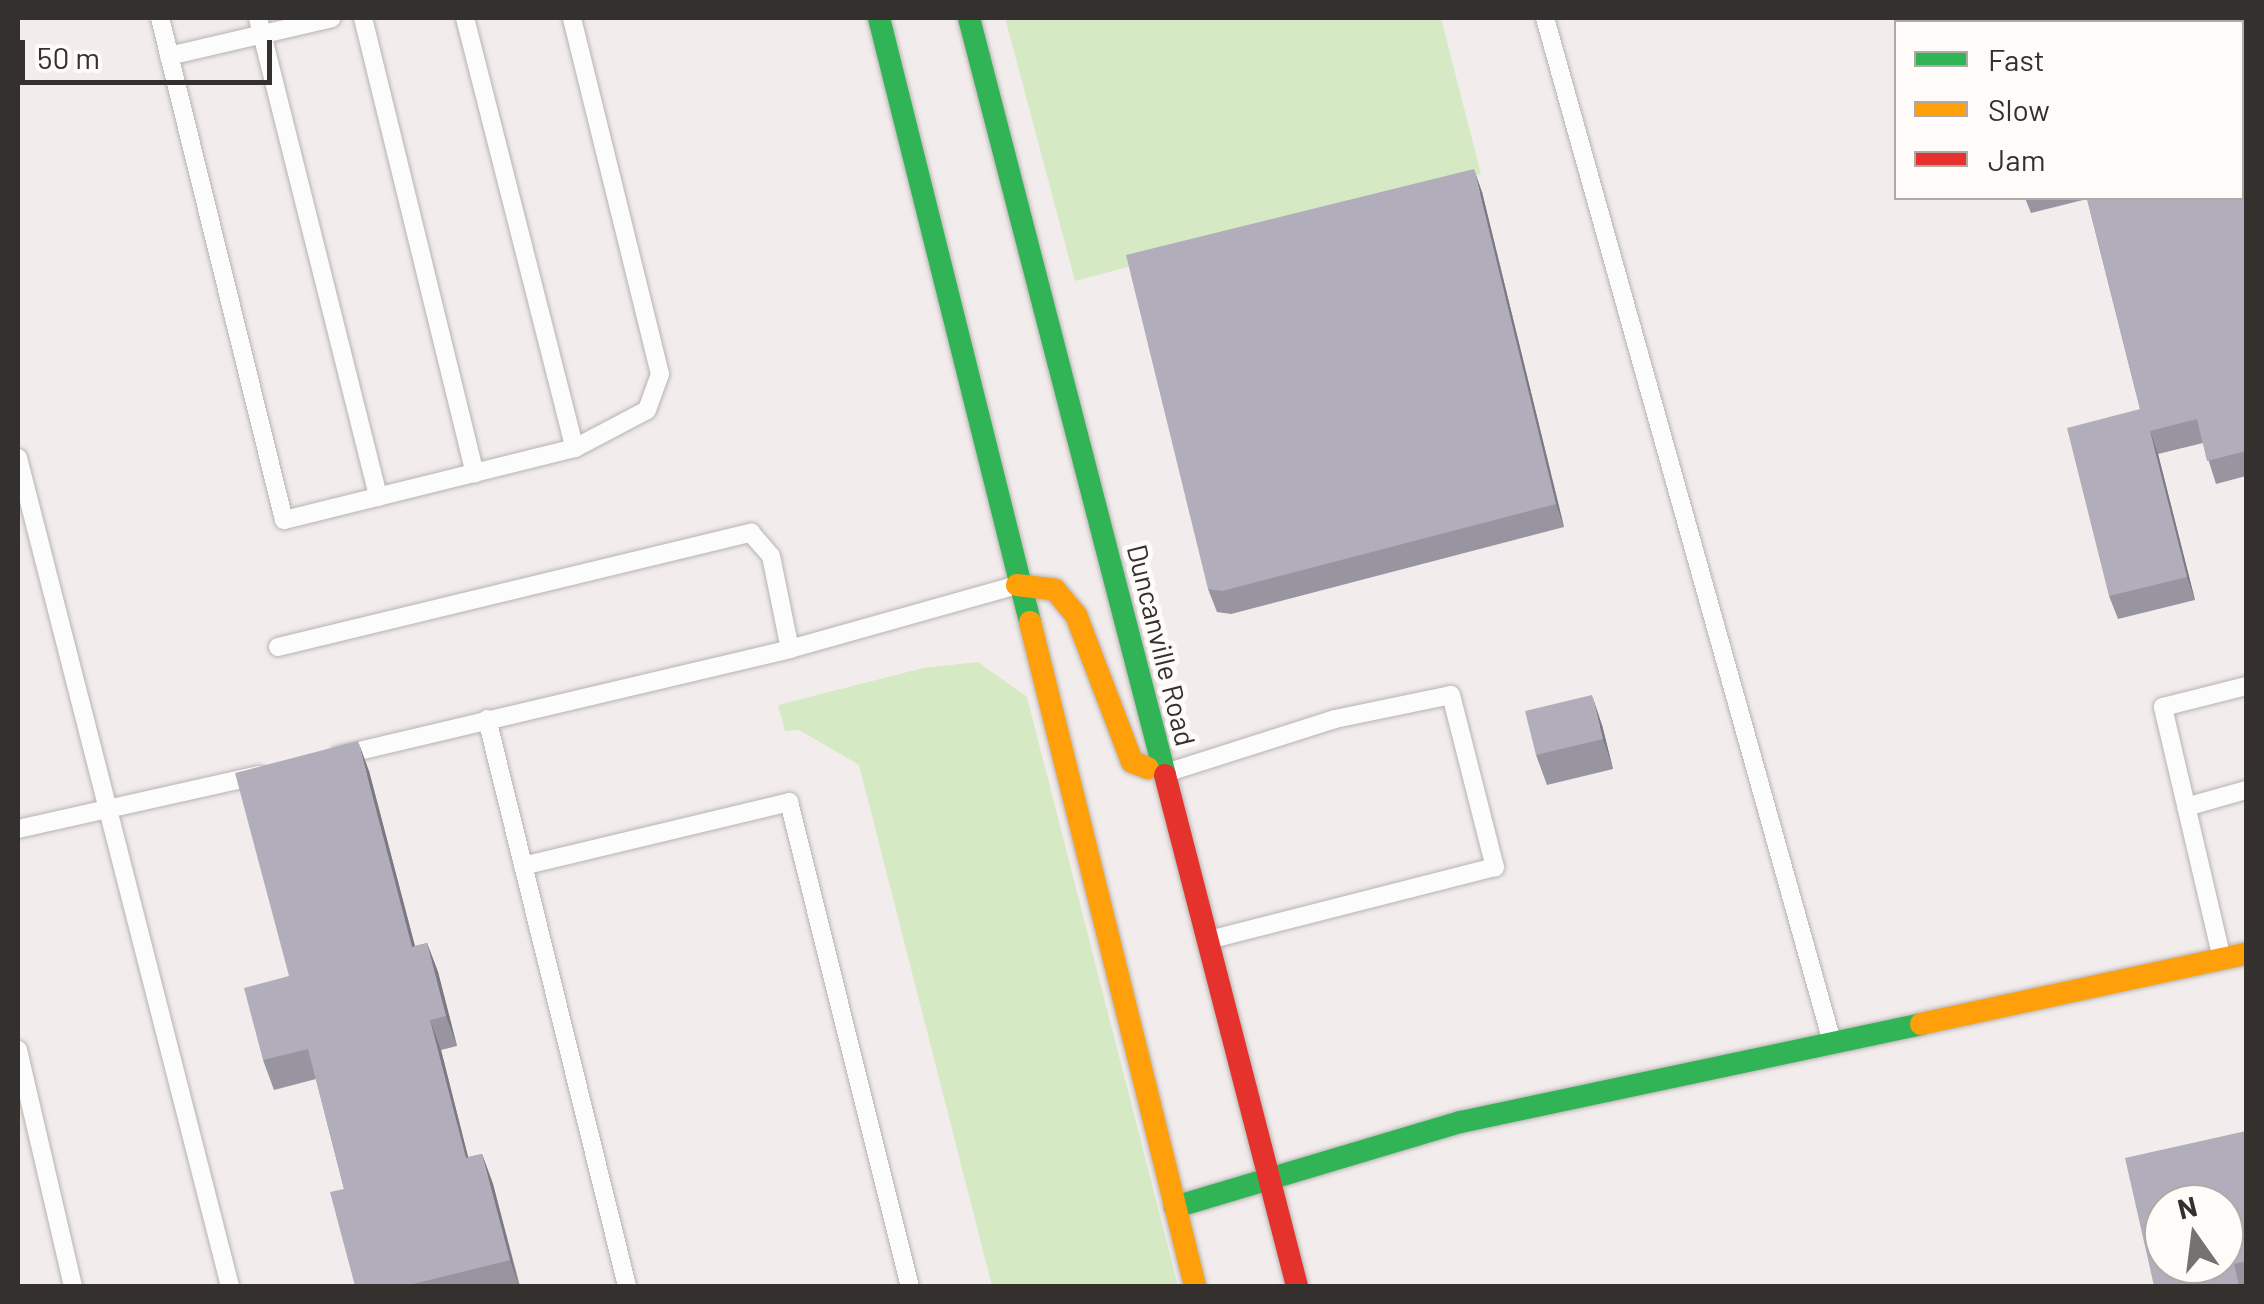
<!DOCTYPE html>
<style>
body{margin:0}
#map{position:relative;width:2264px;height:1304px;overflow:hidden;background:#f2edec;font-family:Barlow,sans-serif}
div>[style]{position:absolute}
.green>*{inset:0;background:#d5eac4}
.roads{filter:drop-shadow(0 0 2px #b7b3b1) drop-shadow(0 0 2px #b7b3b1)}
.lane>*{height:18px;margin:-9px;padding:0 9px;transform-origin:9px;border-radius:9px;background:#fdfcfc}
.fast>*{height:22px;margin:-11px;padding:0 11px;transform-origin:11px;border-radius:11px;background:#30b455}
.slow>*{height:22px;margin:-11px;padding:0 11px;transform-origin:11px;border-radius:11px;background:#ff9f0a}
.jam>*{height:22px;margin:-11px;padding:0 11px;transform-origin:11px;border-radius:11px;background:#e5322d}
.wall>*{inset:0;background:#9995a0}
.shaded-wall>*{inset:0;background:#7d7982}
.building>*{inset:0;background:#b2adba}
span{translate:-50% -50%;white-space:nowrap;text-align:center;line-height:1.15;-webkit-text-stroke:10px #fffbf9;paint-order:stroke}
.street-label{font-size:28px;color:#34302e}
.frame{position:absolute;inset:0;border:20px solid #34302e;pointer-events:none}
.legend{position:absolute;left:1894px;top:20px;width:350px;height:180px;box-sizing:border-box;background:#fffbf9;border:2px solid #aeaaa8;margin:0;padding:12px 18px;list-style:none;font-size:30px;color:#34302e}
.legend li{display:flex;align-items:center;gap:20px;height:50px}
.legend b{width:50px;border:2px solid #aeaaa8}
.north{position:absolute;left:2144px;top:1184px;width:100px;height:100px;box-sizing:border-box;background:#fffbf9;border:2px solid #aeaaa8;border-radius:50%;rotate:346deg;font-size:28px;font-weight:700;line-height:40px;text-align:center;color:#34302e}
.north::after{content:'';display:block;margin:auto;width:35px;height:45px;background:#767270;clip-path:polygon(50% 0,100% 100%,50% 72%,0 100%)}
.scale{position:absolute;left:20px;top:40px;width:252px;height:45px;box-sizing:border-box;border:5px solid #34302e;border-top:0;padding-left:12px;font-size:30px;line-height:35px;white-space:nowrap;color:#34302e;-webkit-text-stroke:8px #fffbf9;paint-order:stroke}
</style>
<div id="map">
<div class="green">
<i style="clip-path:polygon(1005px 18px,1441px 18px,1481px 174px,1075px 281px)"></i>
<i style="clip-path:polygon(978px 662px,1027px 697px,1178px 1286px,992px 1286px,859px 765px,799px 730px,785px 731px,778px 705px,923px 668px)"></i>
</div>
<div class="roads">
<div class="lane">
<i style="left:160px;top:18px;width:517px;rotate:76.13deg"></i>
<i style="left:284px;top:520px;width:300px;rotate:-13.9deg"></i>
<i style="left:575px;top:448px;width:81px;rotate:-27.8deg"></i>
<i style="left:647px;top:410px;width:38px;rotate:-70deg"></i>
<i style="left:660px;top:374px;width:367px;rotate:-103.9deg"></i>
<i style="left:258px;top:18px;width:494px;rotate:75.9deg"></i>
<i style="left:363px;top:18px;width:469px;rotate:76.2deg"></i>
<i style="left:465px;top:18px;width:444px;rotate:75.7deg"></i>
<i style="left:1545px;top:18px;width:1063px;rotate:74.34deg"></i>
<i style="left:169px;top:56px;width:167px;rotate:-13.1deg"></i>
<i style="left:18px;top:458px;width:855px;rotate:75.64deg"></i>
<i style="left:278px;top:647px;width:487px;rotate:-13.6deg"></i>
<i style="left:751px;top:533px;width:30px;rotate:49deg"></i>
<i style="left:771px;top:556px;width:95px;rotate:78.5deg"></i>
<i style="left:790px;top:649px;width:236px;rotate:-15.7deg"></i>
<i style="left:487px;top:719px;width:584px;rotate:76.13deg"></i>
<i style="left:338px;top:756px;width:464px;rotate:-13.3deg"></i>
<i style="left:1169px;top:772px;width:174px;rotate:-17.7deg"></i>
<i style="left:1335px;top:719px;width:118px;rotate:-11.7deg"></i>
<i style="left:1451px;top:695px;width:178px;rotate:75.7deg"></i>
<i style="left:1495px;top:867px;width:292px;rotate:165.7deg"></i>
<i style="left:2186px;top:807px;width:62px;rotate:-15.8deg"></i>
<i style="left:18px;top:829px;width:247px;rotate:-12.6deg"></i>
<i style="left:523px;top:866px;width:274px;rotate:-13.5deg"></i>
<i style="left:789px;top:802px;width:499px;rotate:76deg"></i>
<i style="left:2222px;top:959px;width:259px;rotate:-103.2deg"></i>
<i style="left:2163px;top:707px;width:86px;rotate:-14.2deg"></i>
<i style="left:18px;top:1050px;width:242px;rotate:76.9deg"></i>
</div>
<div class="fast">
<i style="left:879px;top:18px;width:623px;rotate:75.96deg"></i>
<i style="left:969px;top:18px;width:782px;rotate:75.48deg"></i>
<i style="left:1175px;top:1207px;width:298px;rotate:-16.6deg"></i>
<i style="left:1461px;top:1122px;width:470px;rotate:-12deg"></i>
</div>
<div class="slow">
<i style="left:1017px;top:585px;width:38px;rotate:7deg"></i>
<i style="left:1055px;top:590px;width:33px;rotate:50deg"></i>
<i style="left:1076px;top:615px;width:157px;rotate:69.1deg"></i>
<i style="left:1132px;top:762px;width:17px;rotate:21deg"></i>
<i style="left:1030px;top:622px;width:684px;rotate:76.04deg"></i>
<i style="left:1921px;top:1024px;width:332px;rotate:-12.2deg"></i>
</div>
<div class="jam">
<i style="left:1165px;top:775px;width:528px;rotate:75.52deg"></i>
</div>
</div>
<div class="wall">
<i style="clip-path:polygon(2246px 18px,2246px 476px,2216px 484px,2203px 443px,2158px 454px,2195px 600px,2118px 619px,2109px 596px,2140px 409px,2087px 199px,2031px 213px,2025px 198px,2242px 198px,2242px 22px)"></i>
<i style="clip-path:polygon(1482px 192px,1564px 527px,1231px 614px,1217px 612px,1208px 589px)"></i>
<i style="clip-path:polygon(1602px 725px,1613px 769px,1547px 785px,1536px 755px)"></i>
<i style="clip-path:polygon(369px 771px,415px 946px,427px 943px,438px 972px,457px 1046px,441px 1050px,468px 1157px,482px 1154px,493px 1184px,520px 1286px,355px 1286px,344px 1189px,316px 1079px,274px 1090px,263px 1060px,289px 976px)"></i>
<i style="clip-path:polygon(2246px 1131px,2246px 1286px,2154px 1286px)"></i>
</div>
<div class="shaded-wall">
<i style="clip-path:polygon(1474px 169px,1482px 192px,1564px 527px,1556px 504px)"></i>
<i style="clip-path:polygon(2150px 431px,2158px 454px,2195px 600px,2187px 577px)"></i>
<i style="clip-path:polygon(1592px 695px,1602px 725px,1613px 769px,1603px 739px)"></i>
<i style="clip-path:polygon(358px 741px,369px 771px,423px 977px,412px 947px)"></i>
<i style="clip-path:polygon(427px 943px,438px 972px,457px 1046px,446px 1016px)"></i>
<i style="clip-path:polygon(430px 1020px,441px 1050px,476px 1188px,466px 1158px)"></i>
<i style="clip-path:polygon(482px 1154px,493px 1184px,519px 1286px,510px 1260px)"></i>
</div>
<div class="building">
<i style="clip-path:polygon(2134px 18px,2246px 18px,2246px 451px,2207px 461px,2197px 419px,2150px 431px,2187px 577px,2109px 596px,2067px 428px,2140px 409px,2087px 198px,2242px 198px,2242px 22px,2136px 22px)"></i>
<i style="clip-path:polygon(1474px 169px,1556px 504px,1222px 591px,1208px 589px,1126px 255px)"></i>
<i style="clip-path:polygon(1592px 695px,1603px 739px,1536px 755px,1525px 711px)"></i>
<i style="clip-path:polygon(358px 741px,412px 947px,427px 943px,446px 1016px,430px 1020px,466px 1158px,482px 1154px,510px 1260px,405px 1286px,355px 1286px,330px 1192px,344px 1189px,308px 1049px,263px 1060px,244px 988px,289px 976px,235px 773px)"></i>
<i style="clip-path:polygon(evenodd,2246px 1131px,2246px 1261px,2234px 1264px,2239px 1286px,2154px 1286px,2125px 1158px,2246px 1131px,2164px 1204px,2224px 1204px,2224px 1264px,2164px 1264px,2164px 1204px)"></i>
</div>
<div class="street-label">
<span style="left:1162px;top:645px;rotate:76deg">Duncanville Road</span>
</div>
<div class="frame"></div>
<ul class="legend">
<li><b style="height:12px;background:#30b455"></b>Fast</li>
<li><b style="height:12px;background:#ff9f0a"></b>Slow</li>
<li><b style="height:12px;background:#e5322d"></b>Jam</li>
</ul>
<div class="north">N</div>
<div class="scale">50 m</div>
</div>
